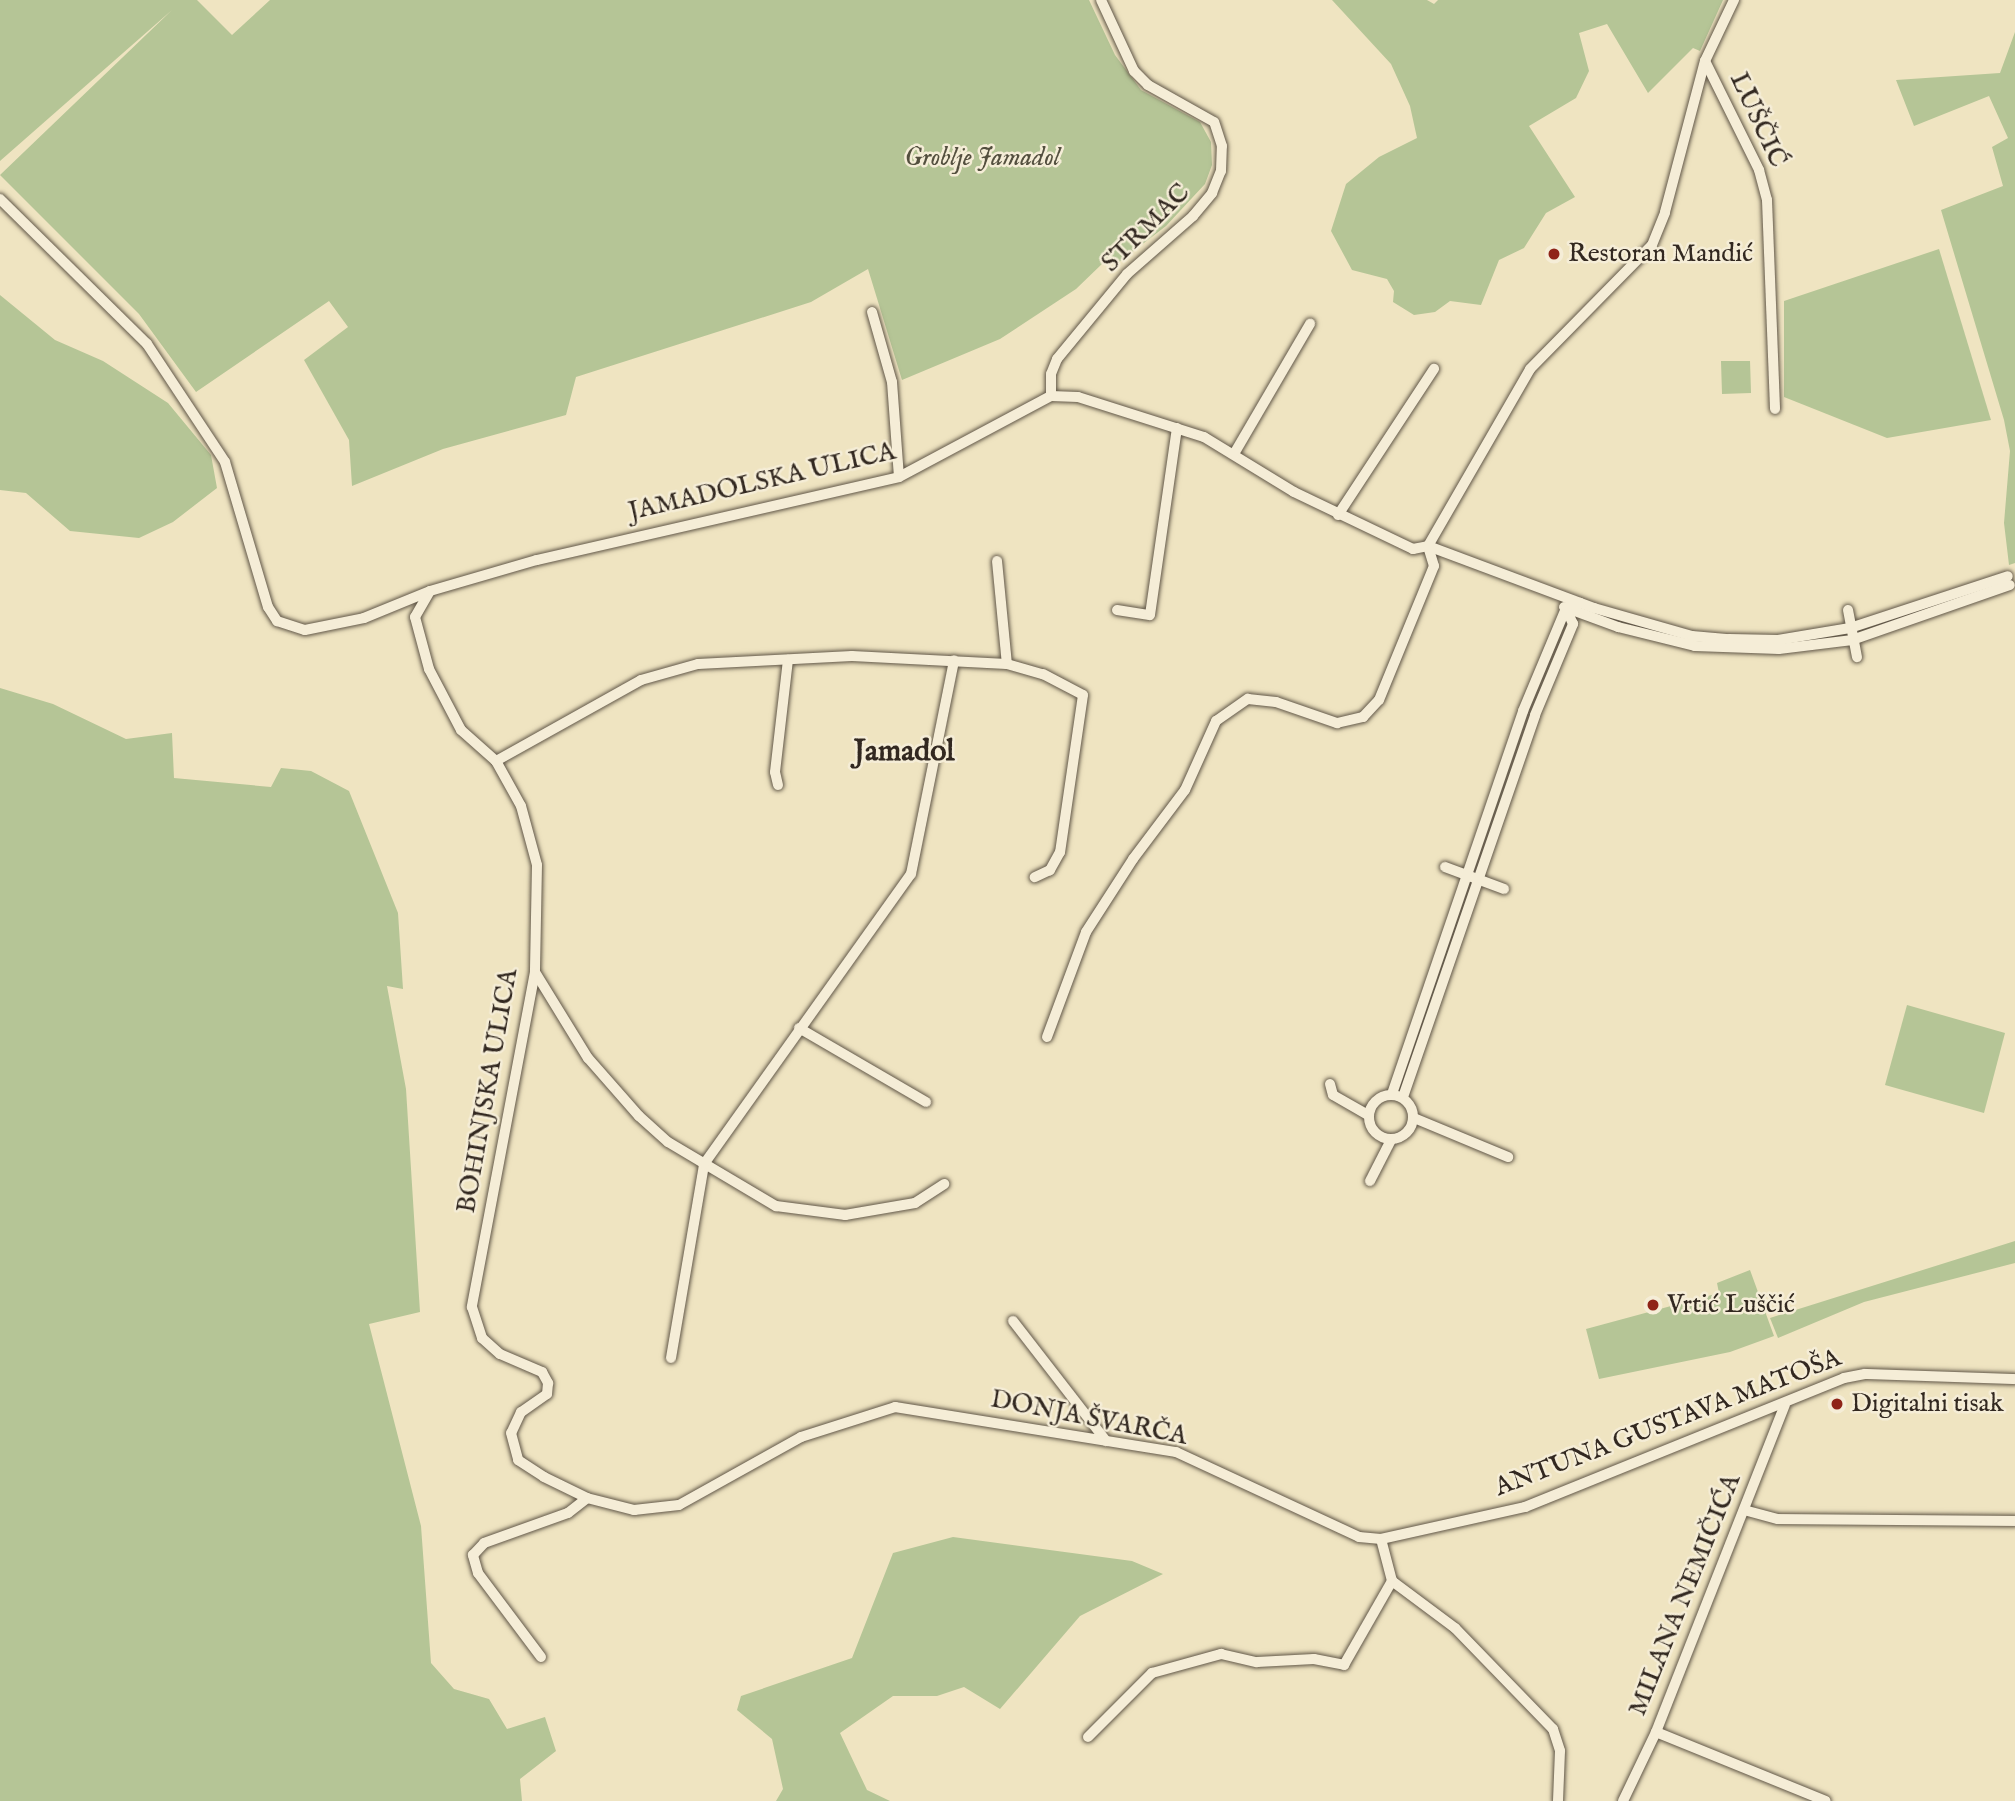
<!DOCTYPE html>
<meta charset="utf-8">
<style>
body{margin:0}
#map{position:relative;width:2015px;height:1801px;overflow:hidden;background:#efe4c1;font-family:"IM FELL English",serif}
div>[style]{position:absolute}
.green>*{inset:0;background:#b5c596}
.roads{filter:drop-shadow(0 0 2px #615748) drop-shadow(0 0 2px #615748)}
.street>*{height:10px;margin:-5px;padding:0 5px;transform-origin:5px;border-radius:5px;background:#f5edd7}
.street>.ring{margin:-5px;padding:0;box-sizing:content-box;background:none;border:10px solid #f5edd7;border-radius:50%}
.dots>*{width:19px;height:19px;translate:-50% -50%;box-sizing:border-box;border:4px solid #f5edd7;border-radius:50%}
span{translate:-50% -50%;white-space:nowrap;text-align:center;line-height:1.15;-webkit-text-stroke:5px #f5edd7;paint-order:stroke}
.street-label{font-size:26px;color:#322820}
.park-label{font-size:26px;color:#534f3e;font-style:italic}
.poi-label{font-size:26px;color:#322820}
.left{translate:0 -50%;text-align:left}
.quarter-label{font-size:30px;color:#322820;font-weight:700}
</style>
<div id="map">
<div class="green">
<i style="clip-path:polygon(0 0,197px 0,232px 35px,270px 0,1089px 0,1115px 55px,1141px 90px,1200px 122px,1211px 142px,1212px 165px,1205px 184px,1166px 226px,1118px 263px,1103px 263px,1076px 289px,1000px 339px,902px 380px,868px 269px,811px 302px,576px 377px,566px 415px,443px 449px,352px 486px,349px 440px,304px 360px,348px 327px,329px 301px,196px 392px,139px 314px,0 175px,172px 10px,0 161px)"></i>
<i style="clip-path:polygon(1332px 0,1427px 0,1434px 4px,1438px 0,1723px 0,1700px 51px,1693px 48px,1648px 93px,1607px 24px,1579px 33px,1589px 71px,1576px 98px,1529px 126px,1575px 197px,1546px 213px,1524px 248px,1499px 260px,1481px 305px,1450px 301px,1435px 312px,1414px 315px,1393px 302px,1394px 291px,1387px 279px,1352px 270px,1331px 231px,1346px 184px,1379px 157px,1417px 138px,1410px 106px,1391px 64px)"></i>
<i style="clip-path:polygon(2015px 32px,2015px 563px,2009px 565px,2004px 523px,2010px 451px,2004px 420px,1941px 210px,2003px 186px,1992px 147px,2008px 138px,1989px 96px,1914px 126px,1896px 80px,2000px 73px)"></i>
<i style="clip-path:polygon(1939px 249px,1991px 420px,1887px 438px,1784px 397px,1784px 301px)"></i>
<i style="clip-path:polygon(0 295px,55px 340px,103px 361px,168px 403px,211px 455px,217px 488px,173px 522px,139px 538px,70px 531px,26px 493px,0 490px)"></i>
<i style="clip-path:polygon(1721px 361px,1750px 361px,1751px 393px,1722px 394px)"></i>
<i style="clip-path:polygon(0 688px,53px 704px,126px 739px,172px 733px,174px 778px,271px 787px,281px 768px,311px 771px,349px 791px,398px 913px,403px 989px,387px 986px,406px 1089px,420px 1312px,369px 1324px,421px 1526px,431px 1663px,454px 1689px,489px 1699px,507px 1729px,545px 1717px,556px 1751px,520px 1779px,522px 1801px,0 1801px)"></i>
<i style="clip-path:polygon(1907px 1005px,2005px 1033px,1984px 1113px,1885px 1085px)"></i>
<i style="clip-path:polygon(2015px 1241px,2015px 1263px,1864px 1302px,1778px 1338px,1770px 1318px)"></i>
<i style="clip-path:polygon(1750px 1270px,1774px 1336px,1730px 1352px,1599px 1379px,1586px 1329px,1719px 1293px,1717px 1283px)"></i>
<i style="clip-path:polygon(953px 1537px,1132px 1561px,1163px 1574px,1080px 1616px,1000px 1709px,964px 1687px,937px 1696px,893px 1696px,840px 1733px,867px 1790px,890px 1801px,776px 1801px,783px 1789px,772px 1739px,737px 1710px,741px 1696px,852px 1658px,893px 1553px)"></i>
</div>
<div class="roads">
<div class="street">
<i style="left:1705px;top:61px;width:122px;rotate:63.6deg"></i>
<i style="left:1759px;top:170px;width:31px;rotate:75deg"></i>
<i style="left:1767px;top:200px;width:209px;rotate:87.8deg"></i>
<i style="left:0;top:199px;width:206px;rotate:44.6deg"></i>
<i style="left:147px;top:344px;width:141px;rotate:56.5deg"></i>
<i style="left:225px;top:462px;width:151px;rotate:73.5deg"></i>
<i style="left:268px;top:607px;width:17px;rotate:57deg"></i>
<i style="left:277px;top:621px;width:29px;rotate:18deg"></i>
<i style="left:305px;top:630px;width:60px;rotate:-11.5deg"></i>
<i style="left:364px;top:618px;width:71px;rotate:-22.2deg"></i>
<i style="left:430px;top:591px;width:111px;rotate:-16.2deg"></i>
<i style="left:537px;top:560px;width:371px;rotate:-12.9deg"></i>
<i style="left:899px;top:477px;width:172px;rotate:-28.1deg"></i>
<i style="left:1051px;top:396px;width:27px;rotate:2deg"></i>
<i style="left:1078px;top:397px;width:132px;rotate:17.6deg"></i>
<i style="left:1204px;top:437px;width:105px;rotate:31.4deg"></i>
<i style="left:1294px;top:492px;width:132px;rotate:25.6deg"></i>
<i style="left:1413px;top:549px;width:15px;rotate:-11deg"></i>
<i style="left:1428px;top:546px;width:204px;rotate:-60deg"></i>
<i style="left:1530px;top:369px;width:174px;rotate:-45.5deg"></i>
<i style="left:1652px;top:245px;width:35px;rotate:-68deg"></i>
<i style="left:1665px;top:212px;width:156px;rotate:-75.2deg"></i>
<i style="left:1705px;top:61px;width:68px;rotate:-64.6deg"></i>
<i style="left:872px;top:312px;width:73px;rotate:74.1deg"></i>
<i style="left:892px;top:382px;width:95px;rotate:85.8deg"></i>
<i style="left:1051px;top:396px;width:22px;rotate:-90deg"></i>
<i style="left:1051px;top:374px;width:16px;rotate:-68deg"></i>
<i style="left:1057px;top:359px;width:110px;rotate:-50.5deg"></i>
<i style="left:1127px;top:274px;width:88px;rotate:-41.3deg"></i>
<i style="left:1193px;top:216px;width:30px;rotate:-50deg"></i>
<i style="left:1212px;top:193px;width:24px;rotate:-68deg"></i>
<i style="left:1221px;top:171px;width:25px;rotate:-88deg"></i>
<i style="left:1222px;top:146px;width:25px;rotate:-108deg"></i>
<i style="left:1214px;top:122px;width:76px;rotate:-150.7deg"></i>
<i style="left:1148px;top:85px;width:20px;rotate:-135deg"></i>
<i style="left:1134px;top:71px;width:78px;rotate:-114.9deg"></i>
<i style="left:1234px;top:454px;width:151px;rotate:-59.7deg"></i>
<i style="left:1338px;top:515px;width:175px;rotate:-56.7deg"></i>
<i style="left:1428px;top:546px;width:177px;rotate:20.5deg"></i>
<i style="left:1594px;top:608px;width:102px;rotate:15.9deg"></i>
<i style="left:1692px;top:636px;width:37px;rotate:5deg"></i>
<i style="left:1729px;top:639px;width:49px;rotate:1.2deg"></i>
<i style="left:1778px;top:640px;width:73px;rotate:-9.5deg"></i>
<i style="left:1850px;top:628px;width:166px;rotate:-18.2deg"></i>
<i style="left:997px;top:561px;width:103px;rotate:84.5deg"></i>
<i style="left:430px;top:591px;width:30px;rotate:120deg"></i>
<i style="left:415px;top:617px;width:54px;rotate:74.9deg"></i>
<i style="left:429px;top:669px;width:69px;rotate:62.3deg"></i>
<i style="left:461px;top:730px;width:47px;rotate:41.5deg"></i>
<i style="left:496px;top:761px;width:51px;rotate:60.9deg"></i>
<i style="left:521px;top:806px;width:61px;rotate:74.8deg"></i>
<i style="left:537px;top:865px;width:107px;rotate:91.1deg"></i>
<i style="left:535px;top:972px;width:341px;rotate:100.7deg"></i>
<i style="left:472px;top:1307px;width:33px;rotate:72deg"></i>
<i style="left:482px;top:1338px;width:24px;rotate:42deg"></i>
<i style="left:500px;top:1354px;width:46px;rotate:23.2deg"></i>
<i style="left:542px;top:1372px;width:13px;rotate:61deg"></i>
<i style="left:548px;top:1383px;width:11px;rotate:95deg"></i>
<i style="left:547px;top:1394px;width:32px;rotate:145deg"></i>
<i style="left:521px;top:1412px;width:23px;rotate:115deg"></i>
<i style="left:511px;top:1433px;width:28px;rotate:75deg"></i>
<i style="left:518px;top:1460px;width:31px;rotate:33deg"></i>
<i style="left:544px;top:1477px;width:48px;rotate:26deg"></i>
<i style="left:587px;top:1498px;width:49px;rotate:14.3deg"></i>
<i style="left:634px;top:1510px;width:45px;rotate:-6.3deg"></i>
<i style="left:679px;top:1505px;width:140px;rotate:-29.1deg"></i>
<i style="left:801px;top:1437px;width:99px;rotate:-17.7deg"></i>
<i style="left:895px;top:1407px;width:285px;rotate:9.1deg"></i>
<i style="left:1176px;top:1452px;width:202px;rotate:24.9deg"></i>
<i style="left:1359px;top:1537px;width:22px;rotate:5deg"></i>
<i style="left:1381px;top:1539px;width:148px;rotate:-12.5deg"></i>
<i style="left:1525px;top:1507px;width:344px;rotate:-22deg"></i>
<i style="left:1844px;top:1378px;width:21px;rotate:-11deg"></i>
<i style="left:1865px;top:1374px;width:150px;rotate:1.9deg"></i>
<i style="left:1564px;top:607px;width:58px;rotate:20.3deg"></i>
<i style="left:1618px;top:627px;width:79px;rotate:13.9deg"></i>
<i style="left:1695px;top:646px;width:84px;rotate:2deg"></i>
<i style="left:1779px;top:649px;width:74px;rotate:-7deg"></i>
<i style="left:1852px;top:640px;width:167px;rotate:-19.2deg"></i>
<i style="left:1117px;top:610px;width:33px;rotate:9deg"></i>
<i style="left:1150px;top:615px;width:189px;rotate:-81.8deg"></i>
<i style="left:1848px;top:610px;width:48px;rotate:79.2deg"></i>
<i style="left:496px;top:761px;width:166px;rotate:-29.2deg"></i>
<i style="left:641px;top:680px;width:59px;rotate:-15.7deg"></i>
<i style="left:698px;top:664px;width:154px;rotate:-3deg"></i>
<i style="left:852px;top:656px;width:155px;rotate:3deg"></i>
<i style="left:1007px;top:664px;width:37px;rotate:16deg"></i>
<i style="left:1043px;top:674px;width:45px;rotate:27.7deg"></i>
<i style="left:1083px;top:695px;width:159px;rotate:98.3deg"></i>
<i style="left:1060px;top:852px;width:21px;rotate:119deg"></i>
<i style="left:1050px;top:870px;width:17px;rotate:155deg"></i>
<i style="left:778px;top:785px;width:13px;rotate:-103deg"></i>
<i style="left:775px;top:772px;width:113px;rotate:-83.4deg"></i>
<i style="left:1445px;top:867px;width:63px;rotate:20.4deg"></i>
<i style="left:535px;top:972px;width:101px;rotate:58.4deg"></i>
<i style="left:588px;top:1058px;width:77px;rotate:48.7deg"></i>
<i style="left:639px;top:1116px;width:39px;rotate:42deg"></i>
<i style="left:668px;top:1142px;width:126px;rotate:30.7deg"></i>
<i style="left:776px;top:1206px;width:70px;rotate:7.4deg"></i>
<i style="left:845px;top:1215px;width:71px;rotate:-9.7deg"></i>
<i style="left:915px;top:1203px;width:35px;rotate:-33deg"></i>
<i style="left:799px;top:1028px;width:147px;rotate:30.2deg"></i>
<i style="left:1047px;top:1037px;width:112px;rotate:-69.6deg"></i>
<i style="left:1086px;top:932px;width:87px;rotate:-57.2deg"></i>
<i style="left:1133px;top:859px;width:86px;rotate:-53deg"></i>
<i style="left:1185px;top:790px;width:76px;rotate:-65.8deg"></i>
<i style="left:1216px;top:721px;width:39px;rotate:-35deg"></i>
<i style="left:1248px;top:699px;width:28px;rotate:6deg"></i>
<i style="left:1276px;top:702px;width:65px;rotate:19deg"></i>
<i style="left:1337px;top:723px;width:27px;rotate:-13deg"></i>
<i style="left:1363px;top:717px;width:23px;rotate:-47deg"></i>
<i style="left:1379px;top:700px;width:145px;rotate:-67.7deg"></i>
<i style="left:1434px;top:566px;width:21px;rotate:-107deg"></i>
<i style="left:1330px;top:1084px;width:11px;rotate:75deg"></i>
<i style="left:1333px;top:1095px;width:40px;rotate:29.7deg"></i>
<i style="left:1392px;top:1094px;width:405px;rotate:-71.1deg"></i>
<i style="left:1523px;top:711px;width:112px;rotate:-67.3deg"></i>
<i style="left:1566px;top:608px;width:15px;rotate:-20deg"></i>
<i class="ring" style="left:1369px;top:1095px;width:34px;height:34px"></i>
<i style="left:1403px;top:1097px;width:404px;rotate:-70.9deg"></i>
<i style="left:1535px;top:715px;width:99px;rotate:-67.3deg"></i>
<i style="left:1573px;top:624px;width:17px;rotate:-114deg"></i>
<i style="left:1414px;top:1118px;width:102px;rotate:22.5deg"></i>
<i style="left:1370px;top:1181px;width:46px;rotate:-62.9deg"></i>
<i style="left:1013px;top:1321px;width:152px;rotate:52.2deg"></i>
<i style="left:671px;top:1358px;width:197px;rotate:-80.3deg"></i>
<i style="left:704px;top:1164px;width:356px;rotate:-54.5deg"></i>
<i style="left:911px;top:874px;width:218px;rotate:-78.6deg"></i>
<i style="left:1744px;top:1510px;width:35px;rotate:15deg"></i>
<i style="left:1778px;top:1519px;width:237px;rotate:0.5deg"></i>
<i style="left:1381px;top:1539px;width:43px;rotate:75.3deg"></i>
<i style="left:1392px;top:1581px;width:79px;rotate:36.7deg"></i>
<i style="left:1455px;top:1628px;width:141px;rotate:45.9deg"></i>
<i style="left:1553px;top:1729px;width:23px;rotate:72deg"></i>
<i style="left:1560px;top:1751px;width:50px;rotate:92.3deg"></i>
<i style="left:541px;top:1657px;width:105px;rotate:-126.9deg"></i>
<i style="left:478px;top:1573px;width:19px;rotate:-106deg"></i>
<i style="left:473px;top:1555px;width:16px;rotate:-47deg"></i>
<i style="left:484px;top:1543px;width:89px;rotate:-19.7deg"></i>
<i style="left:568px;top:1513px;width:24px;rotate:-38deg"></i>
<i style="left:1656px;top:1732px;width:183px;rotate:22.1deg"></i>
<i style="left:1088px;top:1737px;width:91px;rotate:-45deg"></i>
<i style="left:1152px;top:1673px;width:72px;rotate:-15.4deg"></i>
<i style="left:1221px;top:1654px;width:37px;rotate:13deg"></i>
<i style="left:1257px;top:1662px;width:57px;rotate:-3deg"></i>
<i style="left:1314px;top:1659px;width:31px;rotate:11deg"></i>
<i style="left:1344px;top:1665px;width:97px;rotate:-60.3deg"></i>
<i style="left:1623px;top:1801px;width:76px;rotate:-64.4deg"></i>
<i style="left:1656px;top:1732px;width:352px;rotate:-68.5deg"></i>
</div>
</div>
<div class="dots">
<i style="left:1554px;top:254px;background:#8f2418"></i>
<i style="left:1653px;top:1305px;background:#8f2418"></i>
<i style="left:1837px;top:1404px;background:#8f2418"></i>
</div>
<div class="street-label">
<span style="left:1758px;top:120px;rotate:65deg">LUŠČIĆ</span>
<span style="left:1146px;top:228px;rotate:-45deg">STRMAC</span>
<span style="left:762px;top:482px;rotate:-13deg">JAMADOLSKA ULICA</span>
<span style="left:488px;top:1091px;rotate:-80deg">BOHINJSKA ULICA</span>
<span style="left:1089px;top:1418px;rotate:11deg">DONJA ŠVARČA</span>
<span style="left:1668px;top:1423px;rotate:-21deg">ANTUNA GUSTAVA MATOŠA</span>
<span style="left:1685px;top:1595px;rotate:-68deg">MILANA NEMIČIĆA</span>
</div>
<div class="park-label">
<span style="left:982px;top:158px">Groblje Jamadol</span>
</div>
<div class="poi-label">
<span class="left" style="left:1568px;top:254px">Restoran Mandić</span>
<span class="left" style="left:1667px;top:1305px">Vrtić Luščić</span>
<span class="left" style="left:1851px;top:1404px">Digitalni tisak</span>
</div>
<div class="quarter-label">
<span style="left:904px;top:752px">Jamadol</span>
</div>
</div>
